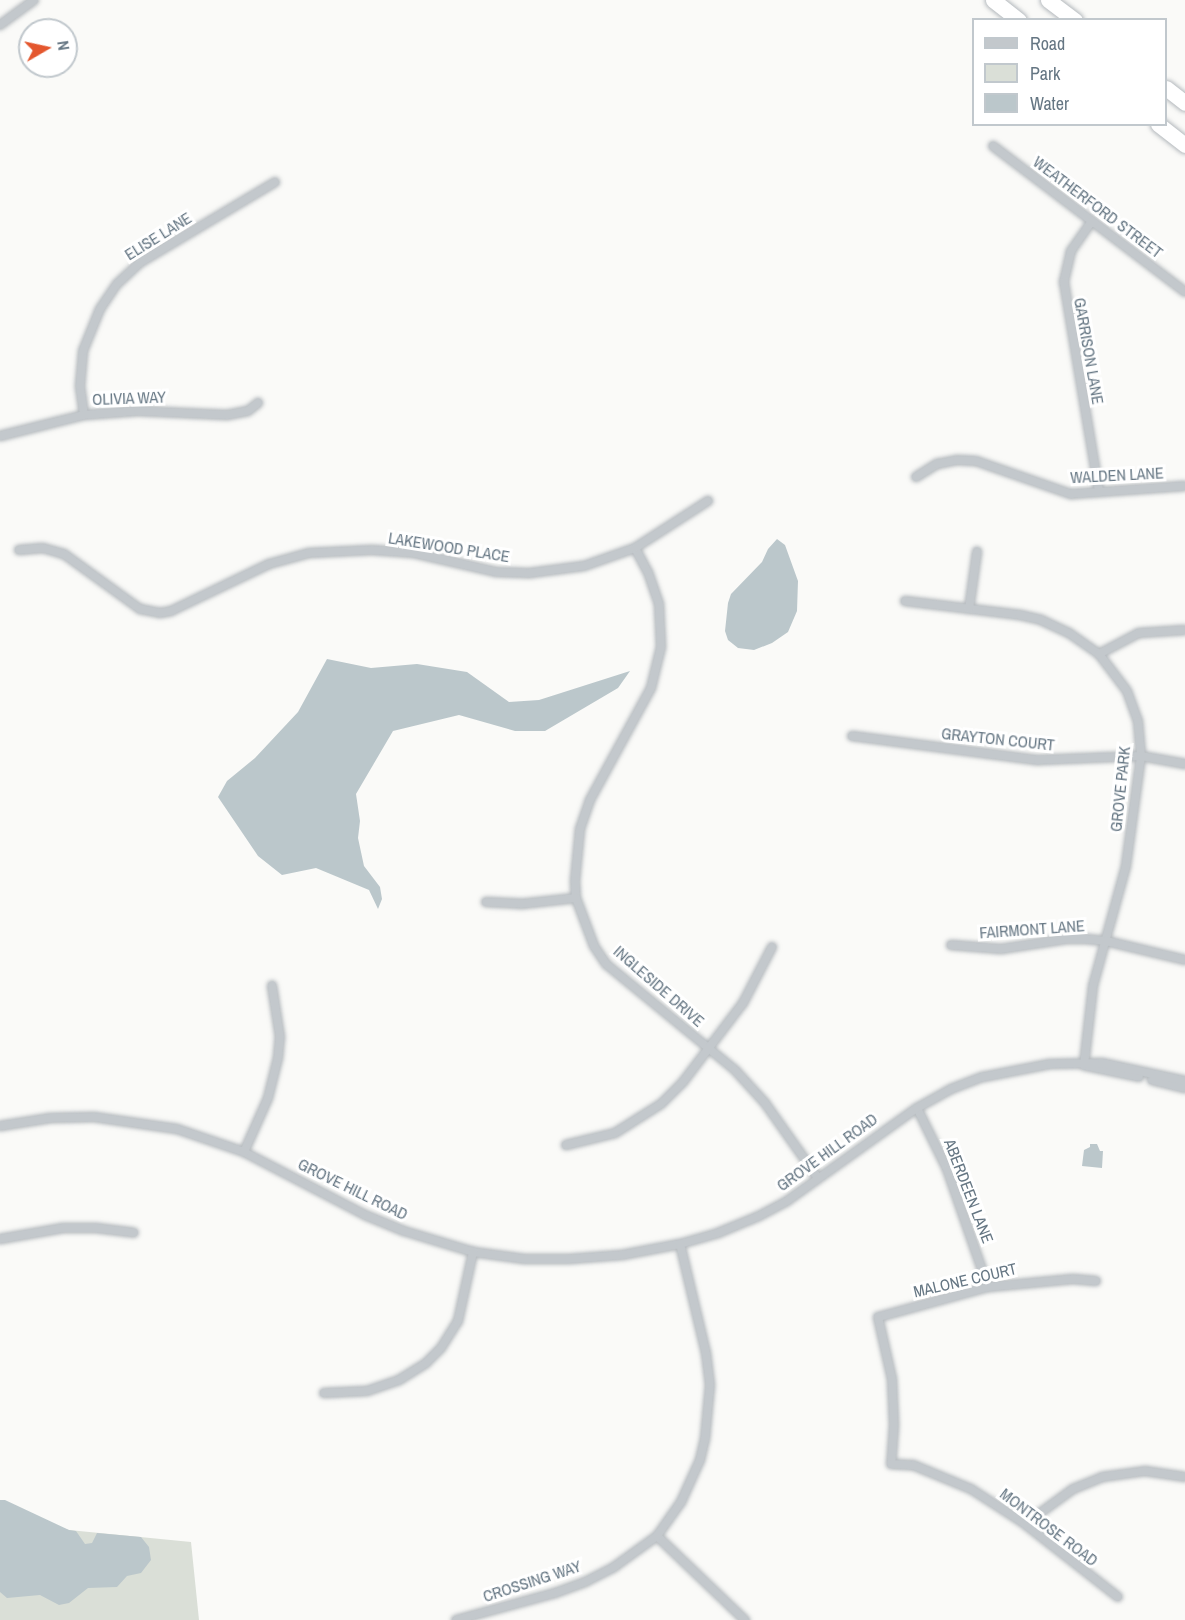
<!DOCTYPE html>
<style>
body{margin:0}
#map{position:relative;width:1185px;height:1620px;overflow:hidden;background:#fafaf8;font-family:"Archivo Narrow",sans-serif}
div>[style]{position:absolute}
.green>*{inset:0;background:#dadfd7}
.water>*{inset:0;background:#bbc7cb}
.roads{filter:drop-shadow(0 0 2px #b4b9bd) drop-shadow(0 0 2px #b4b9bd)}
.street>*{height:8px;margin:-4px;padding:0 4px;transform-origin:4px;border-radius:4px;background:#c3c8cc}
.highway>*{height:15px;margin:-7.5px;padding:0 7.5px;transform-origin:7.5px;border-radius:7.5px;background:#fff}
span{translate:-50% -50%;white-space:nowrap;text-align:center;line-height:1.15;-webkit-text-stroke:6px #fff;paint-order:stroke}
.street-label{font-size:16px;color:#657683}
.legend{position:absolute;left:972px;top:18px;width:195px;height:108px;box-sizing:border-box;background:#fff;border:2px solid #c1c8cd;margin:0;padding:8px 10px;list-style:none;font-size:18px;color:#657683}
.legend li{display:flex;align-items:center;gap:12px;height:30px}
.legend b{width:30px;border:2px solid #c1c8cd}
.north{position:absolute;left:18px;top:18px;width:60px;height:60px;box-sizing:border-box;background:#fff;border:2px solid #c1c8cd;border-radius:50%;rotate:81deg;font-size:16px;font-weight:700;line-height:24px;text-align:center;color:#657683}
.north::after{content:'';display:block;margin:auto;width:21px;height:27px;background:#e4572e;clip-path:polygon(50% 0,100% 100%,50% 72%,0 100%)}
</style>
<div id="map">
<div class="green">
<i style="clip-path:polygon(0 1507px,69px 1530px,191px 1542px,199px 1620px,0 1620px)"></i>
</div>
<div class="water">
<i style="clip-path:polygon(777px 539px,785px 545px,798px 581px,797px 611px,788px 632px,772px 643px,754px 650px,738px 648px,728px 640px,725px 631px,728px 603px,731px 594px,762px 562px,768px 549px)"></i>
<i style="clip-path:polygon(327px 659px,371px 668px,417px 664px,467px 672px,509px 702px,539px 700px,630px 671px,618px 688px,545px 731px,515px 731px,459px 715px,393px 731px,356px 794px,360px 821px,358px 838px,364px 866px,380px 887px,382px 899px,378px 909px,369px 890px,316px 868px,282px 875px,258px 856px,218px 797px,227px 781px,255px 758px,298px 712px)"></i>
<i style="clip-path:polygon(1090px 1144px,1097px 1144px,1100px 1151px,1103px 1151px,1102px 1168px,1082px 1166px,1084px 1150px,1090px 1147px)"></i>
<i style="clip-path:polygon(0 1500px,5px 1500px,69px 1530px,76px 1531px,85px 1544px,92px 1543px,97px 1533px,141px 1537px,149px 1547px,151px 1560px,141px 1573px,127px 1576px,117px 1587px,88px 1588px,69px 1603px,59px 1605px,40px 1595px,7px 1598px,0 1592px)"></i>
</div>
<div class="roads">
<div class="street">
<i style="left:0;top:25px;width:42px;rotate:-36.3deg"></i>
<i style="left:993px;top:146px;width:241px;rotate:37.2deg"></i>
<i style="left:1092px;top:221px;width:37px;rotate:125deg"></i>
<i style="left:1071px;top:251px;width:32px;rotate:103deg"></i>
<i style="left:1064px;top:282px;width:213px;rotate:80.5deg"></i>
<i style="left:84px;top:415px;width:29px;rotate:-98deg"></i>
<i style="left:80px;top:386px;width:35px;rotate:-85deg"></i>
<i style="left:83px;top:351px;width:45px;rotate:-68deg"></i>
<i style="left:100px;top:309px;width:30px;rotate:-56deg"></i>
<i style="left:117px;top:284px;width:33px;rotate:-43deg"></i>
<i style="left:141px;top:262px;width:156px;rotate:-30.8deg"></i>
<i style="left:0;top:436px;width:87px;rotate:-14deg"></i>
<i style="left:84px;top:415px;width:54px;rotate:-4.2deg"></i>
<i style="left:138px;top:411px;width:89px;rotate:2.6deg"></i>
<i style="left:227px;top:415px;width:21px;rotate:-11deg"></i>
<i style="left:248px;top:411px;width:13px;rotate:-39deg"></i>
<i style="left:916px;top:477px;width:25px;rotate:-32deg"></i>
<i style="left:937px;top:464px;width:20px;rotate:-11deg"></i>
<i style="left:957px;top:460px;width:19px;rotate:3deg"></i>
<i style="left:976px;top:461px;width:101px;rotate:19.2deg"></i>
<i style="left:1071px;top:494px;width:114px;rotate:-4deg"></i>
<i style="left:635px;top:548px;width:27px;rotate:62deg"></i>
<i style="left:648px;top:572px;width:34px;rotate:71deg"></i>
<i style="left:659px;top:604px;width:43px;rotate:87.3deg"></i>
<i style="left:661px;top:647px;width:42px;rotate:103.7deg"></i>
<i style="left:651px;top:688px;width:128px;rotate:118.6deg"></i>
<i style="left:590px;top:800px;width:31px;rotate:109deg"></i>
<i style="left:580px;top:829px;width:52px;rotate:95.5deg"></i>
<i style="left:575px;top:881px;width:17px;rotate:87deg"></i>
<i style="left:576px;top:898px;width:51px;rotate:69.4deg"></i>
<i style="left:594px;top:946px;width:22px;rotate:56deg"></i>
<i style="left:606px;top:964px;width:167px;rotate:39.4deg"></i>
<i style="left:735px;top:1070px;width:45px;rotate:47.7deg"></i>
<i style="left:765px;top:1103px;width:92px;rotate:54.8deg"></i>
<i style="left:19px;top:550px;width:24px;rotate:-5deg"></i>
<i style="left:43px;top:548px;width:22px;rotate:16deg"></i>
<i style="left:64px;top:554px;width:94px;rotate:35.9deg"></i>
<i style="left:140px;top:609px;width:20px;rotate:11deg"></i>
<i style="left:160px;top:613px;width:11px;rotate:-10deg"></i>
<i style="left:171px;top:611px;width:109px;rotate:-25.6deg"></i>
<i style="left:269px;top:564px;width:41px;rotate:-15.4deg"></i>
<i style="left:309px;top:553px;width:63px;rotate:-2.7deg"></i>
<i style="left:372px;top:550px;width:42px;rotate:4.1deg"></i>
<i style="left:414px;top:553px;width:84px;rotate:13deg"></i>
<i style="left:496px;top:572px;width:34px;rotate:2deg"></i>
<i style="left:530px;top:573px;width:54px;rotate:-7.4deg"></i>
<i style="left:584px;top:566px;width:54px;rotate:-19.4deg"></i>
<i style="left:635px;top:548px;width:87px;rotate:-32.8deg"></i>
<i style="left:905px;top:601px;width:116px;rotate:6.9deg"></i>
<i style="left:1020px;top:615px;width:22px;rotate:13deg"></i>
<i style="left:1041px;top:620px;width:31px;rotate:25deg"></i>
<i style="left:1069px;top:633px;width:37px;rotate:35deg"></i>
<i style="left:1099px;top:654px;width:46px;rotate:52.9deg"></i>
<i style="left:1127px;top:691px;width:32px;rotate:70deg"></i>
<i style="left:1138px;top:721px;width:35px;rotate:85deg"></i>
<i style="left:1141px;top:756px;width:111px;rotate:97.8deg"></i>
<i style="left:1126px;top:866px;width:124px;rotate:105.4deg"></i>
<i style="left:1093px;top:986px;width:80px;rotate:96.5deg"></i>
<i style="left:969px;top:609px;width:58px;rotate:-82deg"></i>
<i style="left:1099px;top:654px;width:45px;rotate:-27.7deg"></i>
<i style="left:1139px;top:633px;width:46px;rotate:-3.7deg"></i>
<i style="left:852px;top:736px;width:188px;rotate:7.4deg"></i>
<i style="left:1038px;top:760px;width:103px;rotate:-2.2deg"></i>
<i style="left:1141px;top:756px;width:45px;rotate:10.3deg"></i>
<i style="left:486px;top:902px;width:35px;rotate:3deg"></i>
<i style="left:521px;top:904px;width:55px;rotate:-6.2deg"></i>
<i style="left:951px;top:945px;width:50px;rotate:4.6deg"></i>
<i style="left:1001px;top:949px;width:66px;rotate:-8.7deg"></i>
<i style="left:1066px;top:939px;width:20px"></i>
<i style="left:1086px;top:939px;width:20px;rotate:6deg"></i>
<i style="left:1106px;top:941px;width:81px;rotate:13.5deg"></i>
<i style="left:1087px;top:1066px;width:53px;rotate:11.9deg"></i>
<i style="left:1152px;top:1080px;width:34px;rotate:14deg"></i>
<i style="left:917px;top:1108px;width:68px;rotate:63.8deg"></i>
<i style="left:947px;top:1169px;width:125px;rotate:70.8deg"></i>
<i style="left:0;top:1126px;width:51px;rotate:-9.1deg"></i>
<i style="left:50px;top:1118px;width:44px;rotate:-1.3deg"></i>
<i style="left:94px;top:1117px;width:84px;rotate:8.2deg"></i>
<i style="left:177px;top:1129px;width:71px;rotate:18.9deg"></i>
<i style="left:244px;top:1152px;width:136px;rotate:27.5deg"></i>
<i style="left:365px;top:1215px;width:42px;rotate:22.3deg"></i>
<i style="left:404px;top:1231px;width:72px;rotate:16.9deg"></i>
<i style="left:473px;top:1252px;width:52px;rotate:7.7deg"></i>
<i style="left:525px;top:1259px;width:44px"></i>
<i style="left:569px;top:1259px;width:53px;rotate:-4.3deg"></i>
<i style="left:622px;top:1255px;width:59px;rotate:-10.7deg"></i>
<i style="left:680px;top:1244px;width:40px;rotate:-16deg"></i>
<i style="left:718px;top:1233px;width:44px;rotate:-22.5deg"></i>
<i style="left:759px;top:1216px;width:32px;rotate:-28deg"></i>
<i style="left:787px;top:1201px;width:160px;rotate:-35.6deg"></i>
<i style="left:917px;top:1108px;width:39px;rotate:-29deg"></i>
<i style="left:951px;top:1089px;width:34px;rotate:-21deg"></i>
<i style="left:983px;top:1077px;width:68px;rotate:-11deg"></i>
<i style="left:1050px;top:1064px;width:52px;rotate:-1.1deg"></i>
<i style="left:1102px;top:1063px;width:85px;rotate:12.2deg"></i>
<i style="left:566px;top:1145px;width:50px;rotate:-13.8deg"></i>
<i style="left:615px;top:1133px;width:54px;rotate:-32.2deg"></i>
<i style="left:661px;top:1104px;width:31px;rotate:-45deg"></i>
<i style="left:683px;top:1082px;width:99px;rotate:-52.8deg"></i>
<i style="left:743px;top:1003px;width:63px;rotate:-62.6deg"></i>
<i style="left:244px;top:1152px;width:59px;rotate:-66deg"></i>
<i style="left:268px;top:1098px;width:41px;rotate:-76deg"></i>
<i style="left:278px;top:1058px;width:21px;rotate:-85deg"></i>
<i style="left:280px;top:1037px;width:52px;rotate:-98.9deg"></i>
<i style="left:0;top:1239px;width:64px;rotate:-9.9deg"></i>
<i style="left:63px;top:1228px;width:33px"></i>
<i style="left:96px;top:1228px;width:38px;rotate:7deg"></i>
<i style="left:1096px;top:1281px;width:23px;rotate:-175deg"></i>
<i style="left:1073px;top:1279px;width:85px;rotate:174.6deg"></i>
<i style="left:988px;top:1287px;width:114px;rotate:164.7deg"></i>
<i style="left:878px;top:1317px;width:64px;rotate:77.3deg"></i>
<i style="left:892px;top:1379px;width:46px;rotate:87.5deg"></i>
<i style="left:894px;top:1425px;width:39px;rotate:94deg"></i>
<i style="left:891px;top:1464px;width:22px;rotate:3deg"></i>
<i style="left:913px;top:1465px;width:63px;rotate:22.5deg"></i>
<i style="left:971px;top:1489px;width:64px;rotate:32.9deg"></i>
<i style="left:1025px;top:1524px;width:118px;rotate:38.1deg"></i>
<i style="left:324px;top:1393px;width:43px;rotate:-2.7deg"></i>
<i style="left:367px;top:1391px;width:34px;rotate:-19deg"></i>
<i style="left:399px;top:1380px;width:32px;rotate:-32deg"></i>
<i style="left:426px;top:1363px;width:21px;rotate:-45deg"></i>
<i style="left:441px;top:1348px;width:32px;rotate:-58deg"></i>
<i style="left:458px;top:1321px;width:71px;rotate:-77.7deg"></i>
<i style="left:1025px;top:1524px;width:59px;rotate:-36.1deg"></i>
<i style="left:1073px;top:1489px;width:31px;rotate:-22deg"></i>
<i style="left:1102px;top:1477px;width:43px;rotate:-7.9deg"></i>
<i style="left:1145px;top:1471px;width:40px;rotate:8.5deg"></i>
<i style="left:657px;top:1536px;width:122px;rotate:43.7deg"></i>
<i style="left:456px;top:1620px;width:103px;rotate:-15.3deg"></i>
<i style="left:555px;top:1593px;width:32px;rotate:-20deg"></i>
<i style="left:585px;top:1582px;width:33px;rotate:-27deg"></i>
<i style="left:614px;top:1567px;width:53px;rotate:-35.8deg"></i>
<i style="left:657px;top:1536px;width:42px;rotate:-54.8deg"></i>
<i style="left:681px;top:1502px;width:46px;rotate:-65.7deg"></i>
<i style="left:700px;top:1460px;width:22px;rotate:-77deg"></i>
<i style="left:705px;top:1439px;width:54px;rotate:-84.7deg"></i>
<i style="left:710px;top:1385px;width:32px;rotate:-97deg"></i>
<i style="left:706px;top:1353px;width:112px;rotate:-103.4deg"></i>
</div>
<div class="highway">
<i style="left:993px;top:0;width:33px;rotate:38deg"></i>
<i style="left:1048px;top:0;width:34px;rotate:37deg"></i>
<i style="left:1166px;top:88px;width:24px;rotate:38deg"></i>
<i style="left:1158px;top:124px;width:34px;rotate:38deg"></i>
</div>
</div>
<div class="street-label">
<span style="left:1098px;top:207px;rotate:37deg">WEATHERFORD STREET</span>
<span style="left:158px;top:236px;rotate:-32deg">ELISE LANE</span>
<span style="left:1089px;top:351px;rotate:80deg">GARRISON LANE</span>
<span style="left:129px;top:398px;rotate:-2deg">OLIVIA WAY</span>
<span style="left:1117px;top:475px;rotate:-3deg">WALDEN LANE</span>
<span style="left:449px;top:547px;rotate:9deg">LAKEWOOD PLACE</span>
<span style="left:998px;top:739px;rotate:6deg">GRAYTON COURT</span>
<span style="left:1120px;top:789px;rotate:-84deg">GROVE PARK</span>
<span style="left:1032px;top:929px;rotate:-4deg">FAIRMONT LANE</span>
<span style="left:659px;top:986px;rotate:41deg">INGLESIDE DRIVE</span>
<span style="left:827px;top:1152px;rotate:-36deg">GROVE HILL ROAD</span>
<span style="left:353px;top:1189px;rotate:26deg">GROVE HILL ROAD</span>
<span style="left:969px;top:1191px;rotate:69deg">ABERDEEN LANE</span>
<span style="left:965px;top:1280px;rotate:-13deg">MALONE COURT</span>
<span style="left:1049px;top:1527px;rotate:37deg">MONTROSE ROAD</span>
<span style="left:532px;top:1581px;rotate:-18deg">CROSSING WAY</span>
</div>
<ul class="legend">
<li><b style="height:8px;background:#c3c8cc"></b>Road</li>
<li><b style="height:16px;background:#dadfd7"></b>Park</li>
<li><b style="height:16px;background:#bbc7cb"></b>Water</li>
</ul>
<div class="north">N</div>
</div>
